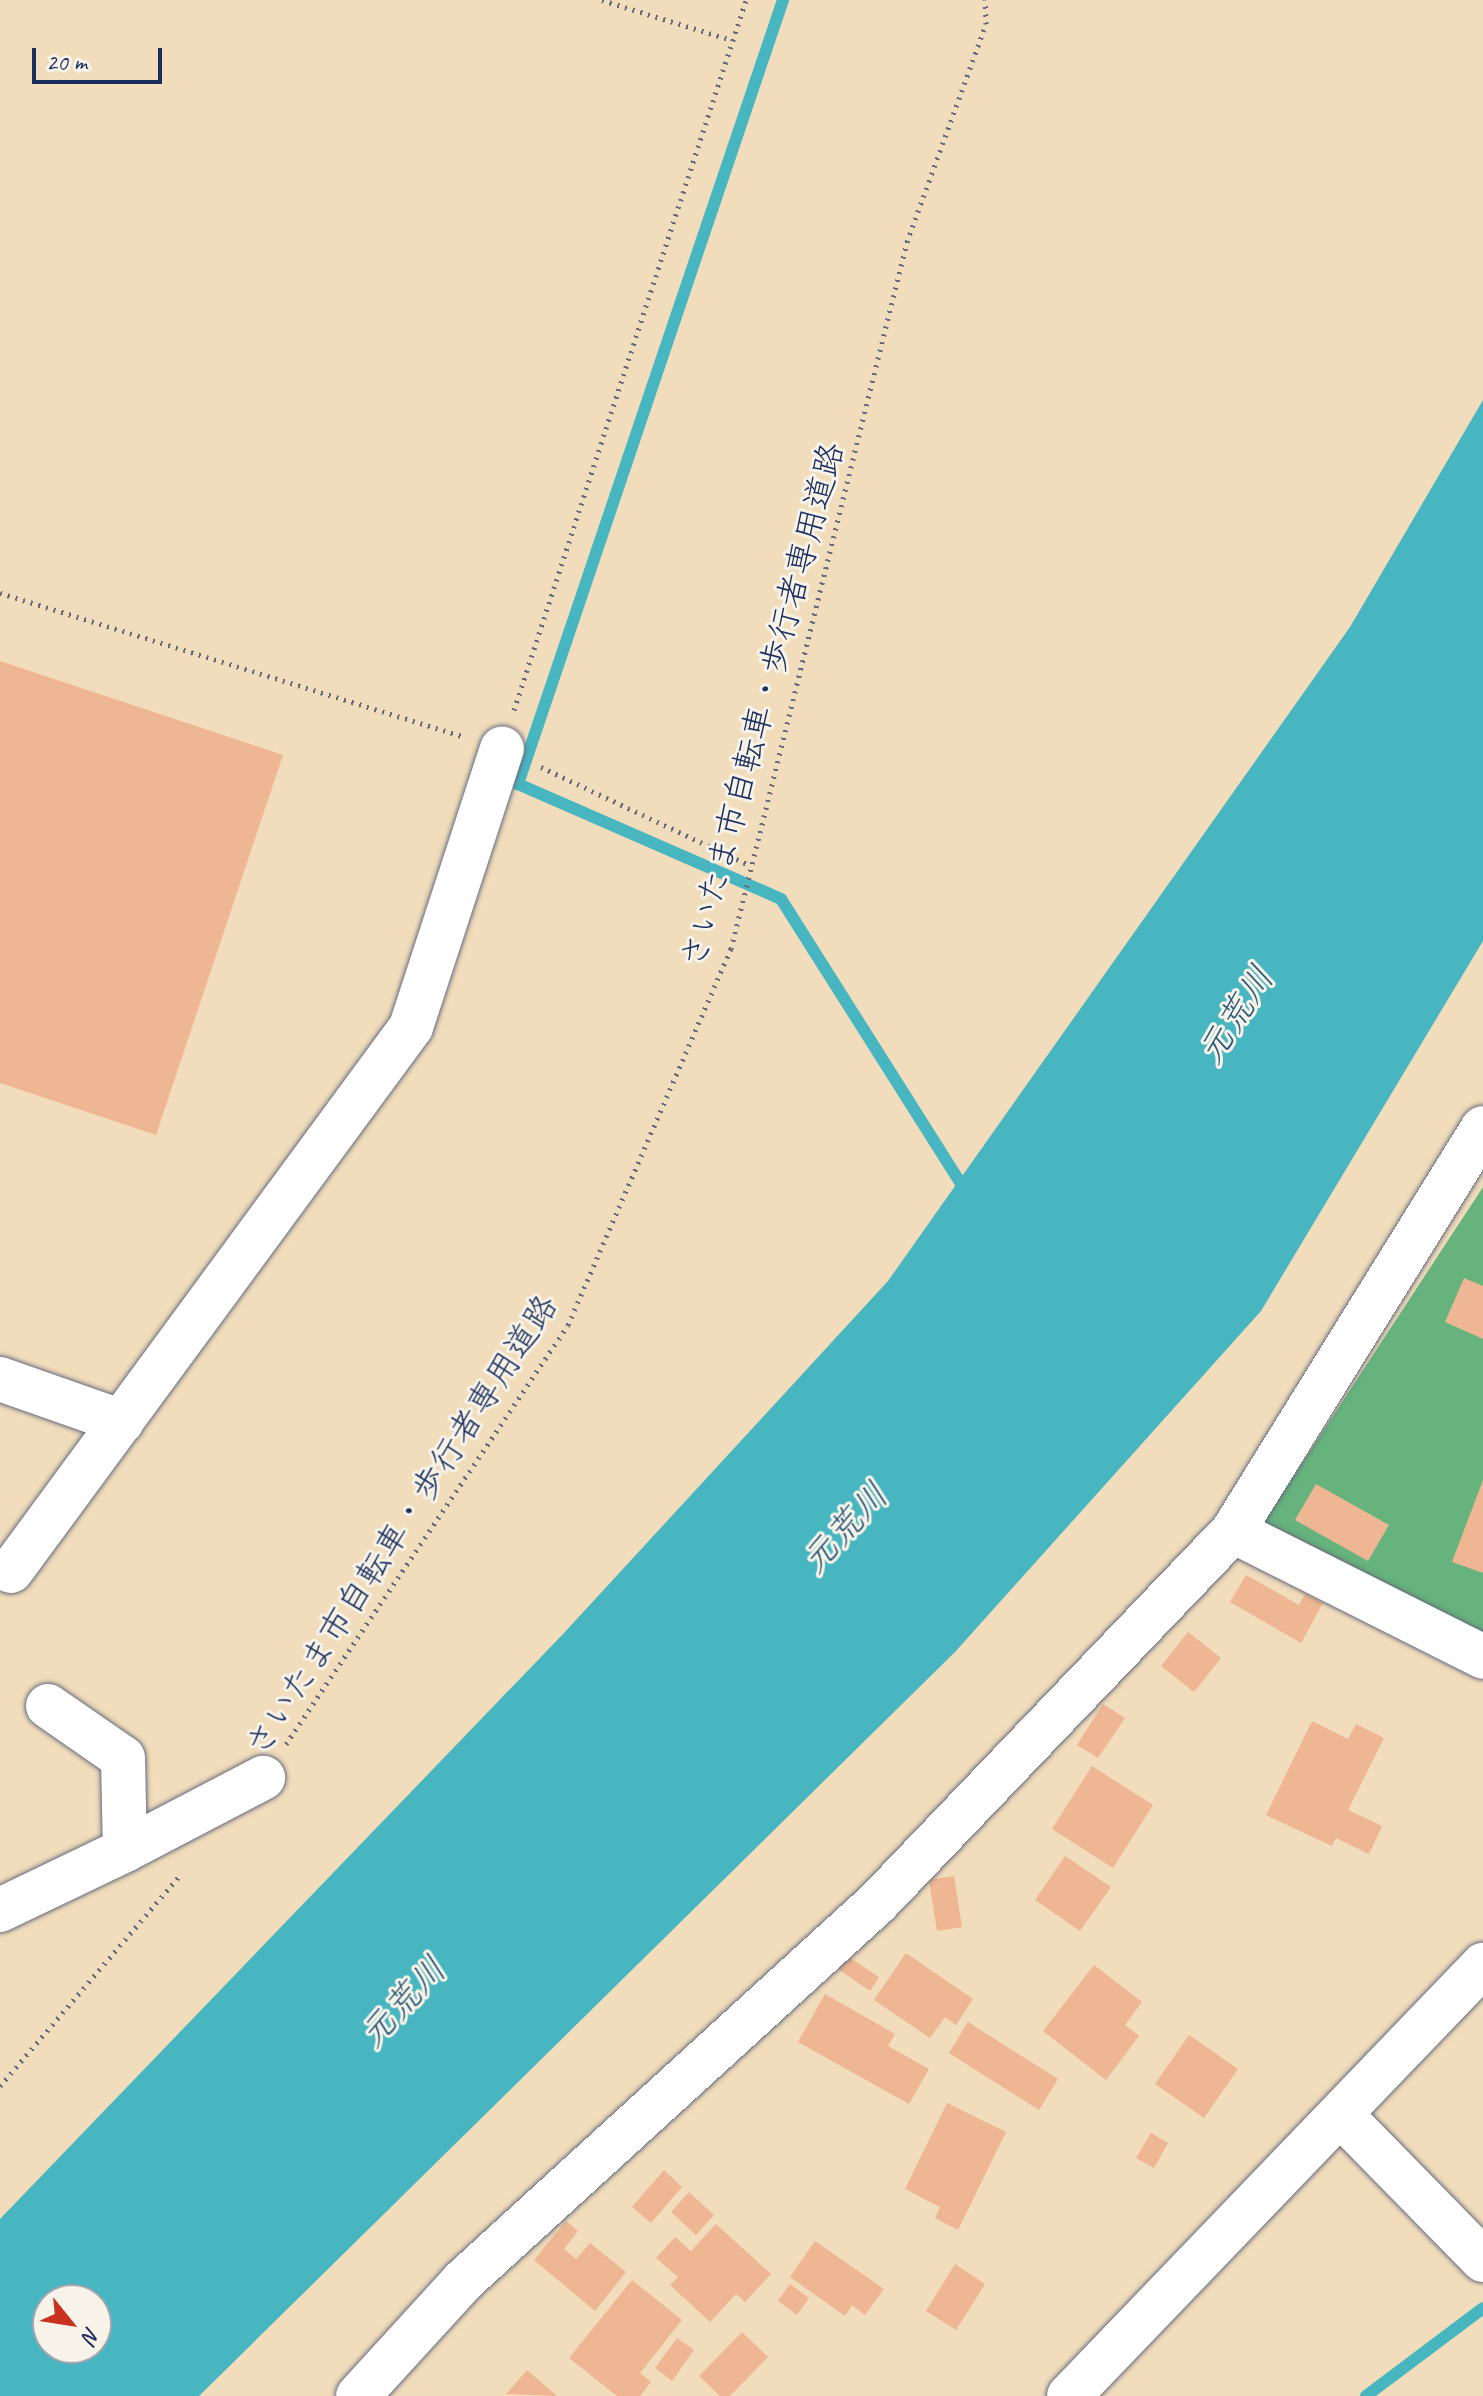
<!DOCTYPE html>
<meta charset="utf-8">
<style>
body{margin:0}
#map{position:relative;width:1483px;height:2396px;overflow:hidden;background:#f1dcbb;font-family:Caveat,"Klee One",sans-serif}
div>[style]{position:absolute}
.forest>*{inset:0;background:#66b37d}
.water>*{inset:0;background:#47b6c0}
.stream>*{height:12px;margin:-6px;padding:0 6px;transform-origin:6px;border-radius:6px;background:#47b6c0}
.building>*{inset:0;background:#eeb692}
.path>*{height:5px;margin-top:-2.5px;transform-origin:0;background:repeating-linear-gradient(90deg,#666c7f 0 2px,transparent 0 8px)}
.roads{filter:drop-shadow(0 0 2px #666c7f) drop-shadow(0 0 2px #666c7f)}
.street>*{height:44px;margin:-22px;padding:0 22px;transform-origin:22px;border-radius:22px;background:#fff}
.secondary>*{height:44px;margin:-22px;padding:0 22px;transform-origin:22px;border-radius:22px;background:#fff}
span{translate:-50% -50%;white-space:nowrap;text-align:center;line-height:1.15;-webkit-text-stroke:6px #f7f3e8;paint-order:stroke}
.street-label{font-size:34px;color:#1b2f5e}
.water-label{font-size:36px;color:#28587b;font-style:italic}
.north{position:absolute;left:32px;top:2284px;width:80px;height:80px;box-sizing:border-box;background:#f7f3e8;border:2px solid #9fa5b1;border-radius:50%;rotate:120deg;font-size:22px;font-weight:700;line-height:32px;text-align:center;color:#1b2f5e}
.north::after{content:'';display:block;margin:auto;width:28px;height:36px;background:#c8321e;clip-path:polygon(50% 0,100% 100%,50% 72%,0 100%)}
.scale{position:absolute;left:32px;top:48px;width:130px;height:36px;box-sizing:border-box;border:4px solid #1b2f5e;border-top:0;padding-left:10px;font-size:24px;line-height:28px;white-space:nowrap;color:#1b2f5e;-webkit-text-stroke:6px #f7f3e8;paint-order:stroke}
</style>
<div id="map">
<div class="forest">
<i style="clip-path:polygon(1483px 1187px,1483px 1636px,1259px 1529px)"></i>
</div>
<div class="water">
<i style="clip-path:polygon(evenodd,1483px 400px,1483px 941px,1261px 1311px,955px 1652px,199px 2396px,0 2396px,0 2219px,564px 1633px,888px 1281px,1350px 627px,1483px 400px,48px 2300px,96px 2300px,96px 2348px,48px 2348px,48px 2300px)"></i>
</div>
<div class="stream">
<i style="left:783px;top:0;width:828px;rotate:108.68deg"></i>
<i style="left:518px;top:784px;width:287px;rotate:23.6deg"></i>
<i style="left:781px;top:899px;width:350px;rotate:57.7deg"></i>
<i style="left:1366px;top:2396px;width:146px;rotate:-36.9deg"></i>
</div>
<div class="building">
<i style="clip-path:polygon(0 661px,283px 755px,156px 1135px,0 1083px)"></i>
<i style="clip-path:polygon(1464px 1278px,1483px 1286px,1483px 1339px,1445px 1322px)"></i>
<i style="clip-path:polygon(1483px 1480px,1483px 1573px,1452px 1562px)"></i>
<i style="clip-path:polygon(1316px 1484px,1389px 1525px,1368px 1561px,1295px 1520px)"></i>
<i style="clip-path:polygon(1246px 1575px,1299px 1605px,1305px 1594px,1323px 1603px,1301px 1643px,1230px 1602px)"></i>
<i style="clip-path:polygon(1188px 1632px,1221px 1658px,1194px 1692px,1161px 1666px)"></i>
<i style="clip-path:polygon(1103px 1704px,1125px 1718px,1098px 1758px,1077px 1745px)"></i>
<i style="clip-path:polygon(1312px 1721px,1348px 1739px,1356px 1724px,1384px 1738px,1348px 1810px,1382px 1826px,1369px 1854px,1336px 1838px,1332px 1846px,1266px 1815px)"></i>
<i style="clip-path:polygon(1092px 1766px,1153px 1805px,1113px 1868px,1052px 1829px)"></i>
<i style="clip-path:polygon(1065px 1856px,1111px 1887px,1080px 1931px,1035px 1900px)"></i>
<i style="clip-path:polygon(954px 1876px,962px 1927px,937px 1931px,929px 1880px)"></i>
<i style="clip-path:polygon(906px 1953px,973px 1999px,956px 2025px,945px 2017px,930px 2038px,874px 2000px)"></i>
<i style="clip-path:polygon(847px 1956px,879px 1977px,870px 1991px,838px 1969px)"></i>
<i style="clip-path:polygon(1094px 1965px,1142px 2002px,1125px 2025px,1139px 2036px,1106px 2080px,1043px 2031px)"></i>
<i style="clip-path:polygon(825px 1994px,895px 2034px,888px 2046px,929px 2069px,909px 2104px,798px 2042px)"></i>
<i style="clip-path:polygon(968px 2022px,1058px 2079px,1039px 2110px,949px 2053px)"></i>
<i style="clip-path:polygon(1189px 2035px,1238px 2069px,1204px 2118px,1155px 2084px)"></i>
<i style="clip-path:polygon(947px 2103px,1006px 2132px,958px 2230px,935px 2218px,940px 2207px,905px 2189px)"></i>
<i style="clip-path:polygon(1151px 2133px,1168px 2143px,1154px 2168px,1136px 2158px)"></i>
<i style="clip-path:polygon(664px 2170px,682px 2187px,651px 2223px,632px 2207px)"></i>
<i style="clip-path:polygon(689px 2192px,714px 2215px,696px 2235px,671px 2212px)"></i>
<i style="clip-path:polygon(566px 2221px,578px 2231px,564px 2249px,576px 2259px,590px 2243px,626px 2272px,595px 2311px,534px 2260px)"></i>
<i style="clip-path:polygon(716px 2224px,771px 2274px,745px 2302px,736px 2294px,710px 2322px,670px 2285px,678px 2277px,656px 2258px,675px 2237px,691px 2251px)"></i>
<i style="clip-path:polygon(815px 2241px,884px 2289px,865px 2315px,852px 2305px,845px 2316px,790px 2277px)"></i>
<i style="clip-path:polygon(955px 2264px,985px 2284px,956px 2330px,926px 2311px)"></i>
<i style="clip-path:polygon(632px 2280px,682px 2320px,640px 2373px,651px 2382px,640px 2396px,617px 2396px,569px 2358px)"></i>
<i style="clip-path:polygon(790px 2284px,809px 2298px,797px 2315px,778px 2301px)"></i>
<i style="clip-path:polygon(742px 2332px,768px 2357px,730px 2396px,720px 2396px,699px 2376px)"></i>
<i style="clip-path:polygon(677px 2338px,694px 2350px,672px 2381px,655px 2368px)"></i>
<i style="clip-path:polygon(527px 2370px,557px 2396px,506px 2394px)"></i>
</div>
<div class="path">
<i style="left:602px;top:0;width:135px;rotate:17.2deg"></i>
<i style="left:0;top:593px;width:483px;rotate:17.2deg"></i>
<i style="left:514px;top:710px;width:747px;rotate:-71.9deg"></i>
<i style="left:541px;top:767px;width:230px;rotate:25.2deg"></i>
<i style="left:286px;top:1744px;width:505px;rotate:-56.06deg"></i>
<i style="left:568px;top:1325px;width:410px;rotate:-66.6deg"></i>
<i style="left:731px;top:949px;width:729px;rotate:-76.02deg"></i>
<i style="left:907px;top:242px;width:232px;rotate:-70.1deg"></i>
<i style="left:986px;top:24px;width:24px;rotate:-92deg"></i>
<i style="left:0;top:2086px;width:280px;rotate:-49.5deg"></i>
</div>
<div class="roads">
<div class="street">
<i style="left:0;top:1379px;width:129px;rotate:19.4deg"></i>
<i style="left:1233px;top:1531px;width:280px;rotate:26.7deg"></i>
<i style="left:11px;top:1571px;width:675px;rotate:-53.67deg"></i>
<i style="left:411px;top:1027px;width:293px;rotate:-71.9deg"></i>
<i style="left:48px;top:1706px;width:91px;rotate:34.7deg"></i>
<i style="left:123px;top:1758px;width:92px;rotate:88.8deg"></i>
<i style="left:125px;top:1850px;width:156px;rotate:-27.6deg"></i>
<i style="left:1343px;top:2117px;width:200px;rotate:45.6deg"></i>
<i style="left:358px;top:2396px;width:156px;rotate:-47.6deg"></i>
<i style="left:463px;top:2281px;width:562px;rotate:-42.4deg"></i>
<i style="left:878px;top:1902px;width:513px;rotate:-46.26deg"></i>
<i style="left:1233px;top:1531px;width:474px;rotate:-58.2deg"></i>
<i style="left:1069px;top:2396px;width:598px;rotate:-46.15deg"></i>
</div>
<div class="secondary">
<i style="left:0;top:1910px;width:139px;rotate:-25.6deg"></i>
</div>
</div>
<div class="street-label">
<span style="left:762px;top:705px;rotate:-75deg">さいたま市自転車・歩行者専用道路</span>
<span style="left:401px;top:1525px;rotate:-57deg">さいたま市自転車・歩行者専用道路</span>
</div>
<div class="water-label">
<span style="left:1236px;top:1015px;rotate:-57deg">元荒川</span>
<span style="left:845px;top:1528px;rotate:-47deg">元荒川</span>
<span style="left:403px;top:2002px;rotate:-47deg">元荒川</span>
</div>
<div class="north">N</div>
<div class="scale">20 m</div>
</div>
